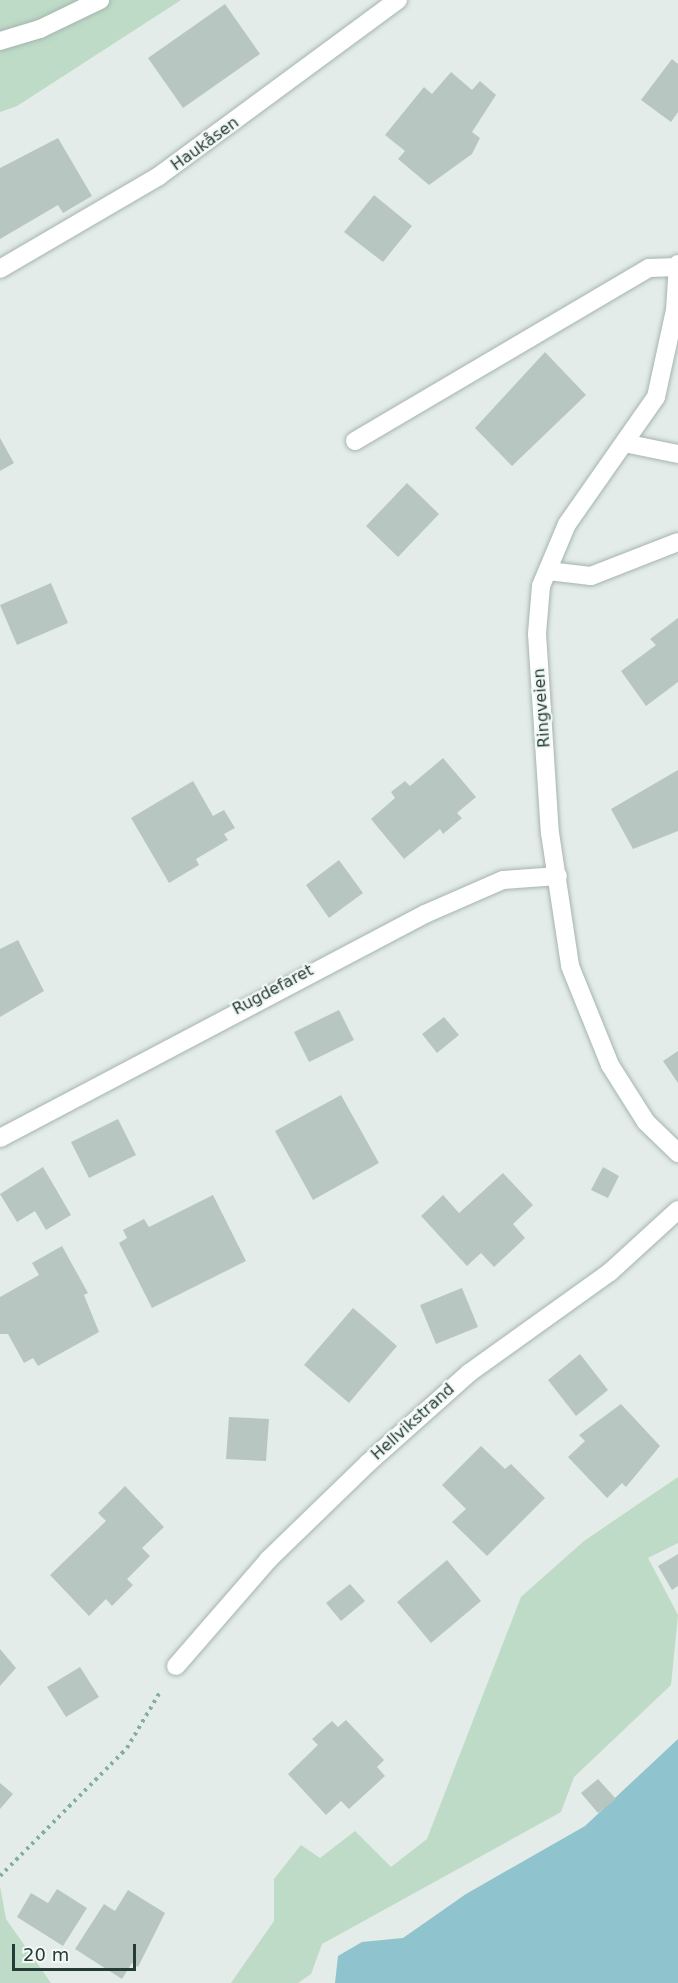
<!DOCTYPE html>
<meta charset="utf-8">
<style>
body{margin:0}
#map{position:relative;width:678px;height:1983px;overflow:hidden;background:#e3ece8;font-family:"DejaVu Sans",sans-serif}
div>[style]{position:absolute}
.green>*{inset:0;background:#bddbc6}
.water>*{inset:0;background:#8fc3cd}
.building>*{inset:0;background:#b8c6c1}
.path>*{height:4px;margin-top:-2px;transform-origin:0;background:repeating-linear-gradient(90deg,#86ada1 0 3px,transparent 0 7.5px)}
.roads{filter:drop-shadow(0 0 2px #a6b4af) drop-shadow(0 0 2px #a6b4af)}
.service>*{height:18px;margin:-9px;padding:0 9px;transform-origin:9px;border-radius:9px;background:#fff}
.minor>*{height:18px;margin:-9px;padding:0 9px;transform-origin:9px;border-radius:9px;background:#fff}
span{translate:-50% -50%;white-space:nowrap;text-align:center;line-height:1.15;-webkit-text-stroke:4.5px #f3f8f6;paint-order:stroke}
.street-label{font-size:16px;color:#243c35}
.scale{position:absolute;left:12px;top:1944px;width:124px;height:27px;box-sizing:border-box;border:3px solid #243c35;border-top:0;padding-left:8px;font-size:18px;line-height:21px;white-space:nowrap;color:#243c35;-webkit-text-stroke:4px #f3f8f6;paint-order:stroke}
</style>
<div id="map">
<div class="green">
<i style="clip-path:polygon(0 0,181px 0,17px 106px,0 112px)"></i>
<i style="clip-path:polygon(678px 1477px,678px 1543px,648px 1558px,678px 1615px,671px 1685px,574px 1777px,561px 1812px,322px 1944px,311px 1974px,298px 1983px,231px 1983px,274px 1921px,274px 1879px,301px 1845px,320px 1858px,355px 1831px,391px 1867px,427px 1839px,521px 1597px,584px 1541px)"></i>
<i style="clip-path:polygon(0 1886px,6px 1919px,51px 1983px,0 1983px)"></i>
</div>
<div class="water">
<i style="clip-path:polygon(678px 1739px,678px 1983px,335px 1983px,338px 1956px,362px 1942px,403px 1938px,466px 1894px,585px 1826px)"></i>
</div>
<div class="building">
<i style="clip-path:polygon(225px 4px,260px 54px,183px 108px,148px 58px)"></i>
<i style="clip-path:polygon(672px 59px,678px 64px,678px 112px,671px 122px,641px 100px)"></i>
<i style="clip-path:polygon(451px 72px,472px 90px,480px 81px,496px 95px,472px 132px,480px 138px,472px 154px,429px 185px,398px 159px,405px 151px,385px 135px,424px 87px,432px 94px)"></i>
<i style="clip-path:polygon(58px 138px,92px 196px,63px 213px,58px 205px,0 239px,0 168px)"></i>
<i style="clip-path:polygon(374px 195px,412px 226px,383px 262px,344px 232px)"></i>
<i style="clip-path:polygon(545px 352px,586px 395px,512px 466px,475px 428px)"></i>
<i style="clip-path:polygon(0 438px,14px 463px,0 471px)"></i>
<i style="clip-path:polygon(407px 483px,439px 514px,398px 557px,366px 526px)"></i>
<i style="clip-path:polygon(51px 583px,68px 623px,17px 645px,0 605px)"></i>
<i style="clip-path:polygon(678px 618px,678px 682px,646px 706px,621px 671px,656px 645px,650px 639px)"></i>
<i style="clip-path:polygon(443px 758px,476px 797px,457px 813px,462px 818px,443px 834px,440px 829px,404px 859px,371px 819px,395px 798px,391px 792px,405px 781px,410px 786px)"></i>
<i style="clip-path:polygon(678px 770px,678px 831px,633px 849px,611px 809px)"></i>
<i style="clip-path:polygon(193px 781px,213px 816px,224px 810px,235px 828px,224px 834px,228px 840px,196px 859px,199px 865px,169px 883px,131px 818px)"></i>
<i style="clip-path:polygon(339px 860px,363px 893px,329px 918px,306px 885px)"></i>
<i style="clip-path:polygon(18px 940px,44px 991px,0 1017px,0 949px)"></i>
<i style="clip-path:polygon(339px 1010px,354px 1040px,309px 1062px,294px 1032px)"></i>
<i style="clip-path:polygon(444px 1017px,459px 1035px,437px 1053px,422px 1034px)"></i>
<i style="clip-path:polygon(678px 1051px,678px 1083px,663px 1061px)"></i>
<i style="clip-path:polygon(341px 1095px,379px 1163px,313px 1200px,275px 1131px)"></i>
<i style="clip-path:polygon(118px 1119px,136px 1155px,89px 1178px,71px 1142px)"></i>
<i style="clip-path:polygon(43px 1167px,71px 1215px,46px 1230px,35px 1211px,17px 1222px,0 1194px)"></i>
<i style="clip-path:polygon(603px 1167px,619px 1176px,608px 1198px,591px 1190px)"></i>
<i style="clip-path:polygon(503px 1173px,533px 1205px,513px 1224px,525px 1238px,494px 1267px,481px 1253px,467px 1266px,421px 1216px,443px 1195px,459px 1213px)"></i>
<i style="clip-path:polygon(213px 1195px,246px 1261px,152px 1308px,119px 1243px,127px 1238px,123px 1230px,144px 1219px,149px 1227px)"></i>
<i style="clip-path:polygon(62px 1246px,88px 1293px,84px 1295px,99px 1332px,38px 1366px,33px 1358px,24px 1363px,8px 1334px,0 1334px,0 1297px,39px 1275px,32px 1263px)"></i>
<i style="clip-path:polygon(462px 1288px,478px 1327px,436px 1344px,420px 1305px)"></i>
<i style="clip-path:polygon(353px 1308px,397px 1346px,349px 1403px,304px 1365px)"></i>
<i style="clip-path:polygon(580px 1354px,608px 1390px,576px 1416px,548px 1380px)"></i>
<i style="clip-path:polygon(621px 1404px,660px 1446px,626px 1487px,622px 1483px,607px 1498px,568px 1457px,585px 1441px,579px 1435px)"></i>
<i style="clip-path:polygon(229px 1417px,269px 1419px,266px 1461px,226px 1459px)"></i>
<i style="clip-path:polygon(481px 1446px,505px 1469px,511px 1464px,545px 1498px,487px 1556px,452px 1522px,466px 1509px,442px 1485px)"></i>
<i style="clip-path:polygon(125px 1486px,164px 1527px,142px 1548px,150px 1556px,127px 1579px,133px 1585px,112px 1606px,106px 1599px,89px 1616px,50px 1575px,106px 1521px,98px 1513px)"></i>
<i style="clip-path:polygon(678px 1554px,678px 1586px,672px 1590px,658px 1566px)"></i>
<i style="clip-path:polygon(447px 1560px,481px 1601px,431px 1643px,397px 1602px)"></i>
<i style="clip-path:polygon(350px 1584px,365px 1601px,341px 1621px,326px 1603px)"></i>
<i style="clip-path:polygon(0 1649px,16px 1668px,0 1686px)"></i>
<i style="clip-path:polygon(80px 1667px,99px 1697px,66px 1717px,47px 1687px)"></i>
<i style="clip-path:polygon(346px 1720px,384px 1760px,377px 1767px,385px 1776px,349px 1809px,341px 1801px,326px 1815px,288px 1774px,318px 1745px,312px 1739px,332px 1721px,338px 1727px)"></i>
<i style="clip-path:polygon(598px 1779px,616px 1799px,598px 1813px,581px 1793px)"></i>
<i style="clip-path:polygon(0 1783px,13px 1794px,0 1809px)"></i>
<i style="clip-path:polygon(57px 1889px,87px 1908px,63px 1946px,17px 1917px,31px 1893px,48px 1903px)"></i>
<i style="clip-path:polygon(128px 1890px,165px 1913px,138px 1967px,132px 1963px,122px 1979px,75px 1949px,104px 1904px,115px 1911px)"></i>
</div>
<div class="path">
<i style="left:0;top:1876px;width:180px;rotate:-45.2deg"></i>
<i style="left:127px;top:1748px;width:65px;rotate:-59.5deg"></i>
</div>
<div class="roads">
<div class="service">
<i style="left:355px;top:441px;width:341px;rotate:-30.5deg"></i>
<i style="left:649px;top:268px;width:28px;rotate:-2deg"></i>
<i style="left:624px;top:443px;width:55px;rotate:11.5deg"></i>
<i style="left:548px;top:571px;width:43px;rotate:6.6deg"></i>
<i style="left:591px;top:576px;width:93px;rotate:-21.3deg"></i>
</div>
<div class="minor">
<i style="left:0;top:41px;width:42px;rotate:-16.7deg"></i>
<i style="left:40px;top:29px;width:67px;rotate:-25.8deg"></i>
<i style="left:678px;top:264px;width:46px;rotate:93.7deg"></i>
<i style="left:675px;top:310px;width:89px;rotate:102.3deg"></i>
<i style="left:656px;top:397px;width:155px;rotate:125deg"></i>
<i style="left:567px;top:524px;width:67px;rotate:112.8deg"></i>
<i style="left:541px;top:586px;width:48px;rotate:94.8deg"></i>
<i style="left:537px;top:634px;width:199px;rotate:86.3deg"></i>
<i style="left:550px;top:833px;width:134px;rotate:81.4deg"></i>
<i style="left:570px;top:966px;width:107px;rotate:68deg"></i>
<i style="left:610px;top:1065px;width:67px;rotate:57.7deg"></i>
<i style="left:646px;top:1122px;width:45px;rotate:44.1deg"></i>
<i style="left:0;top:269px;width:184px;rotate:-30.3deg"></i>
<i style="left:159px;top:176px;width:297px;rotate:-36.4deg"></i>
<i style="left:0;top:1138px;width:480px;rotate:-27.8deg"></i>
<i style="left:425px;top:914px;width:85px;rotate:-23.6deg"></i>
<i style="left:503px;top:880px;width:55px;rotate:-4.2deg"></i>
<i style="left:176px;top:1666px;width:140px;rotate:-49deg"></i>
<i style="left:268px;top:1560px;width:139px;rotate:-44.1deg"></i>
<i style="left:368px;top:1463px;width:135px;rotate:-41.7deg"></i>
<i style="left:469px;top:1373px;width:173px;rotate:-35.6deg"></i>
<i style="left:610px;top:1272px;width:92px;rotate:-42.4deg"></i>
</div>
</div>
<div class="street-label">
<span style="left:205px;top:144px;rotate:-36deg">Haukåsen</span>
<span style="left:542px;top:708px;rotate:-94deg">Ringveien</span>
<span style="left:273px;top:990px;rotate:-28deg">Rugdefaret</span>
<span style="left:413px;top:1422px;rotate:-42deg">Hellvikstrand</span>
</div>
<div class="scale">20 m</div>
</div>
